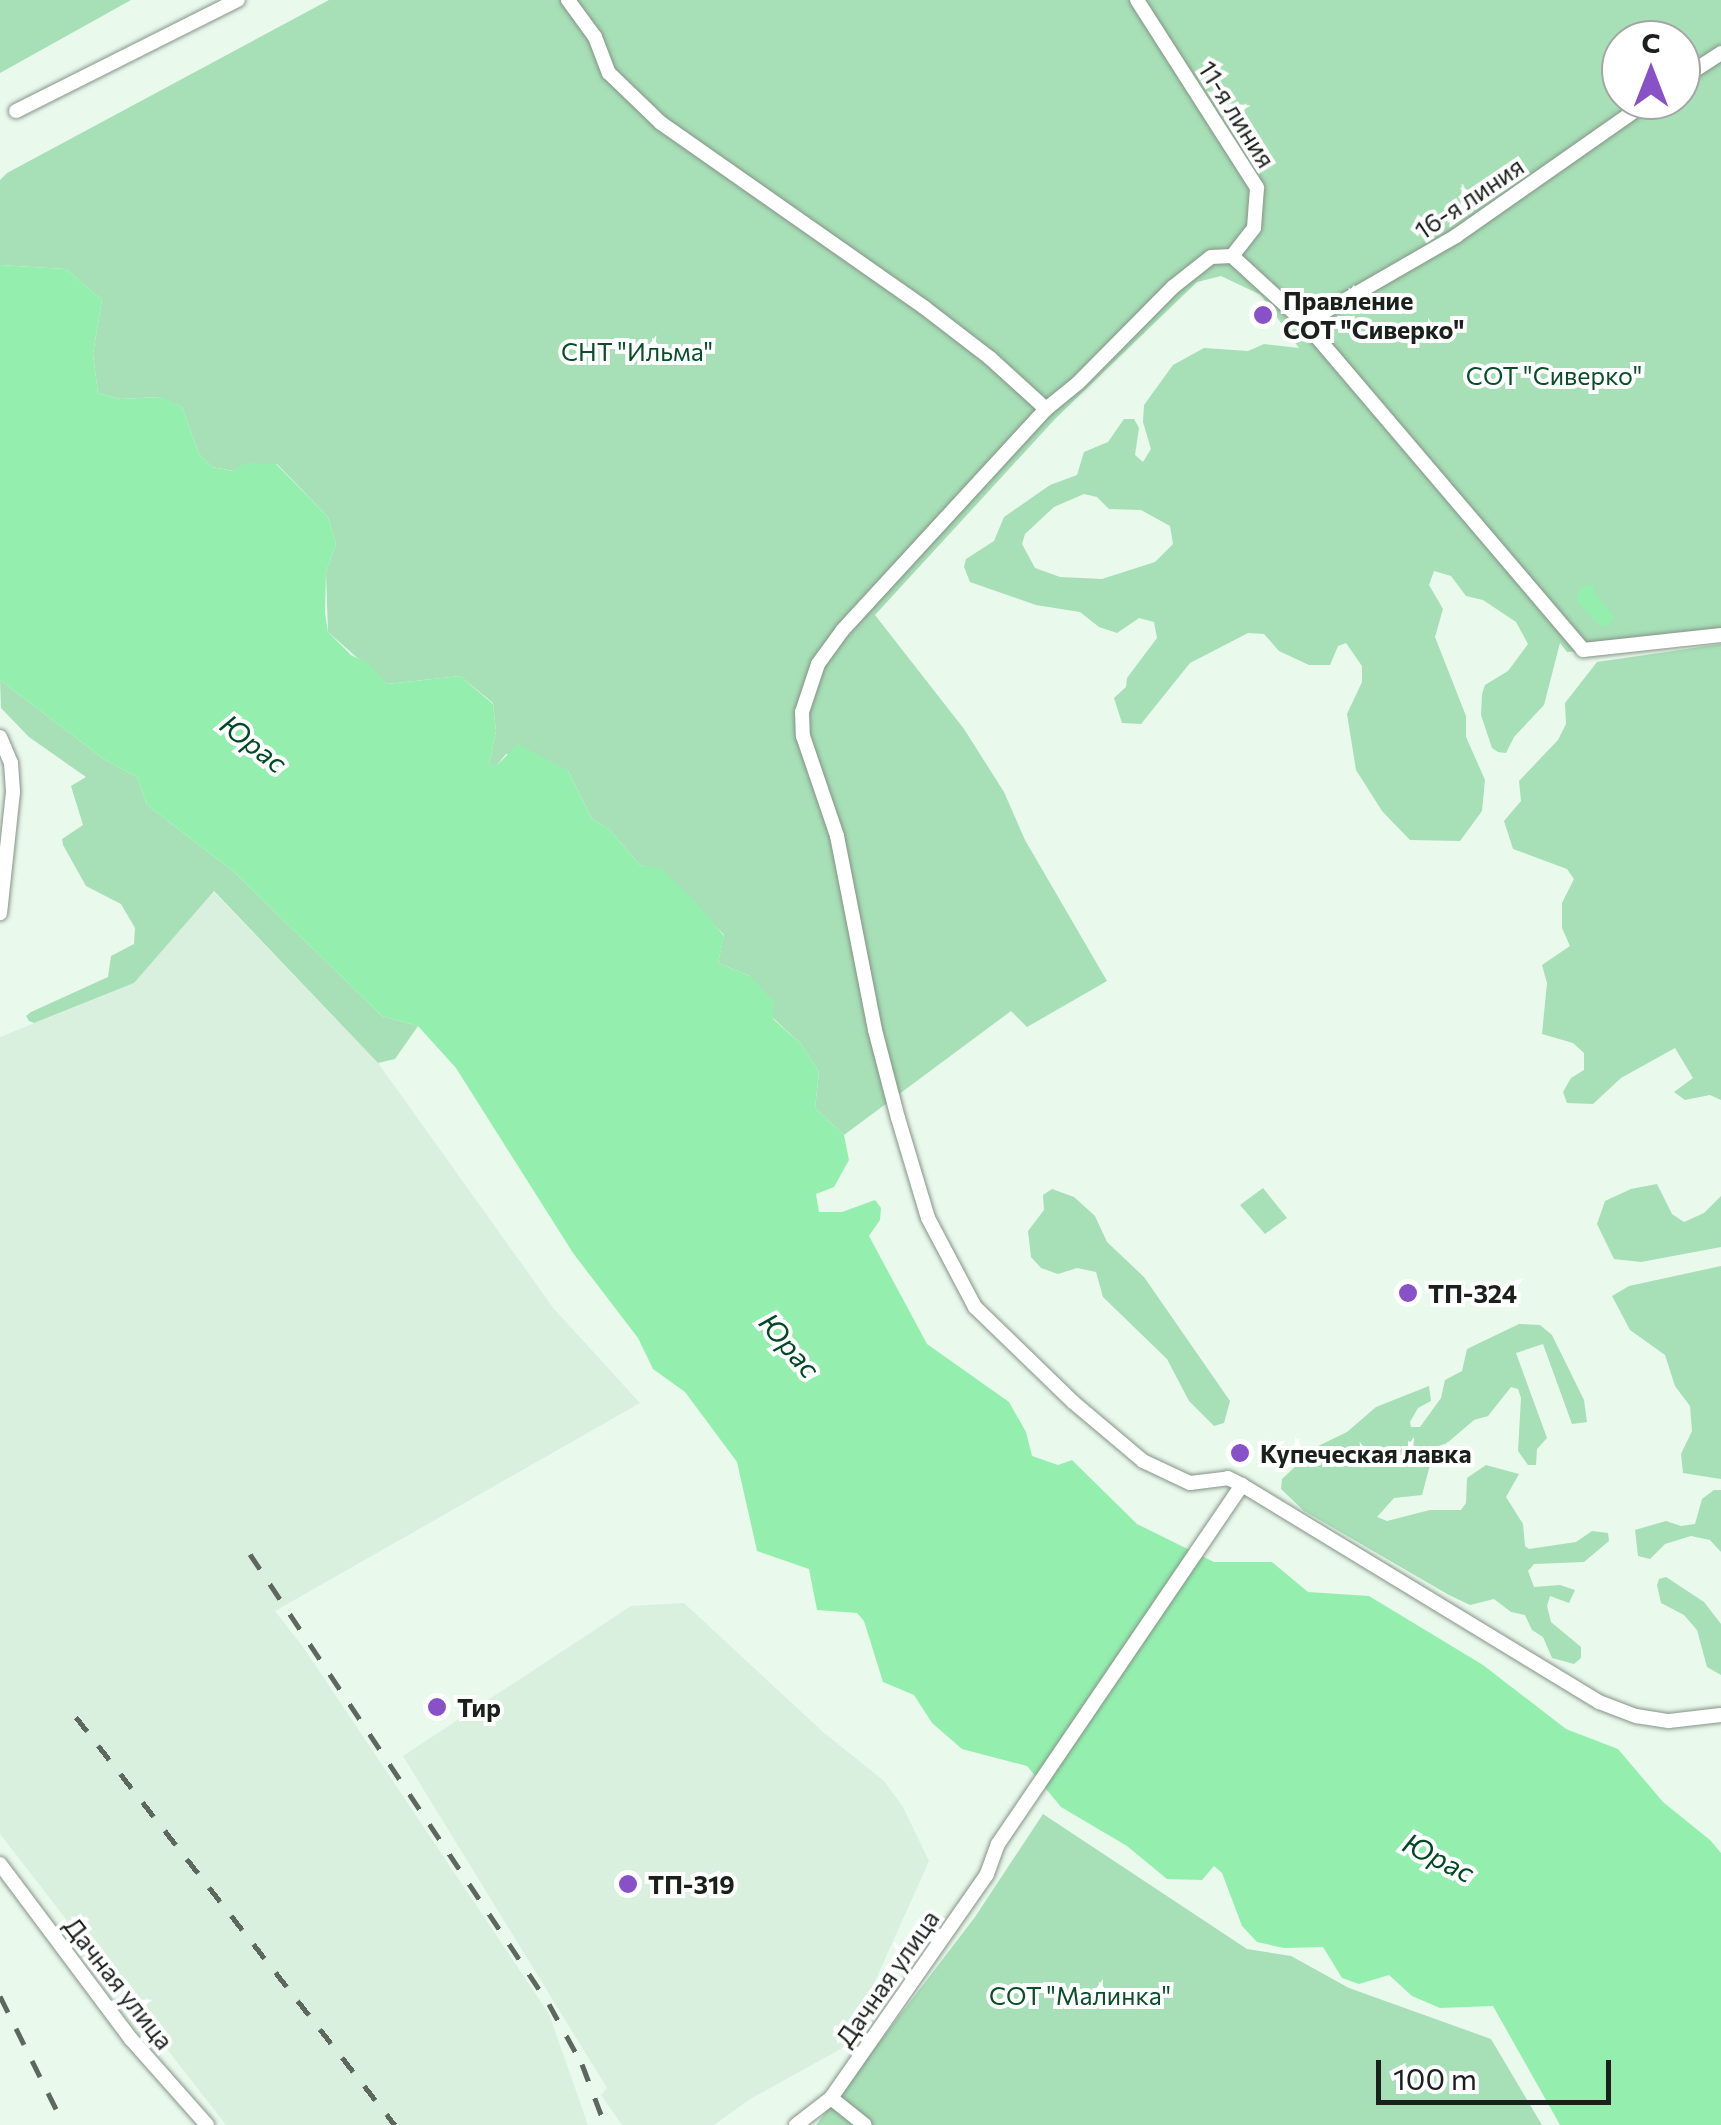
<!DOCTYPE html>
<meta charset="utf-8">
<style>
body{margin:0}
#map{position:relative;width:1721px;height:2125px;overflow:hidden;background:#e9f9ec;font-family:Commissioner,sans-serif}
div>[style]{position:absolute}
.built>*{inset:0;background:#d9f0de}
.green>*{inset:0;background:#a7dfb6}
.water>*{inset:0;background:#94efaf}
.roads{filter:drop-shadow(0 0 2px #849387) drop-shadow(0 0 2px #849387)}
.street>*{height:14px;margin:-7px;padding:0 7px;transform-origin:7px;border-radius:7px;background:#fff}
.rail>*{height:5px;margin-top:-2.5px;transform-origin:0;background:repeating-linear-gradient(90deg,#5d6760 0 18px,transparent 0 36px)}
.dots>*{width:28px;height:28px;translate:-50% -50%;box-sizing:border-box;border:5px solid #fff;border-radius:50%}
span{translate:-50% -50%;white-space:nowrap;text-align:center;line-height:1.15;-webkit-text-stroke:8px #fff;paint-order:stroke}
.street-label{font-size:25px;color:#1a201c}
.poi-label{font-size:25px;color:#1a201c;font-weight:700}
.left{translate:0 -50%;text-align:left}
.park-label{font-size:25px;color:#084f28}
.water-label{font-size:28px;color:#004a23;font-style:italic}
.north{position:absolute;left:1601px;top:20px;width:100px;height:100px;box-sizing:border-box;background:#fff;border:2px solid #a3a6a4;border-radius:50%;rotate:0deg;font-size:28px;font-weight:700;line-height:40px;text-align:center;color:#1a201c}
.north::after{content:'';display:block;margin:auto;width:35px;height:45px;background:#8951c8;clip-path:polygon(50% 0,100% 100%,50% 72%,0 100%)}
.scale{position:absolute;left:1376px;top:2060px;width:235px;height:45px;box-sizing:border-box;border:5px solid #1a201c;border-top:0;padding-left:12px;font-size:30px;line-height:35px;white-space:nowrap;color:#1a201c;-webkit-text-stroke:8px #fff;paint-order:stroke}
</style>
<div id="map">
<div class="built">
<i style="clip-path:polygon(213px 891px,378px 1063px,554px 1309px,640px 1403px,275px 1611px,303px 1647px,549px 2014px,588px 2125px,226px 2125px,0 1834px,0 1037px,134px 983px)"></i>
<i style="clip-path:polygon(684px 1603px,823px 1732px,884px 1781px,903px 1807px,929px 1861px,846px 2046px,750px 2099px,714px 2125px,622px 2125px,601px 2095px,607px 2088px,403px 1756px,631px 1606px)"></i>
</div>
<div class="green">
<i style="clip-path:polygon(0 0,131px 0,0 73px)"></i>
<i style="clip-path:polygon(evenodd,329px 0,1721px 0,1721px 642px,1567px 652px,1560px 643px,1544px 705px,1514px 737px,1506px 753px,1498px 752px,1492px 748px,1481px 715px,1482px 694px,1485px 685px,1508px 671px,1528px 644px,1516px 622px,1483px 600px,1466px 596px,1451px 576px,1434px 571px,1429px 585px,1443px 609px,1435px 637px,1466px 716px,1466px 737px,1485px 780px,1482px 811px,1460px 841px,1410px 840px,1382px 811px,1356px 770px,1347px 714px,1362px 682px,1362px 666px,1346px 643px,1338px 646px,1330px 665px,1309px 665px,1279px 651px,1264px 634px,1248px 633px,1190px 663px,1141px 724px,1122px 723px,1114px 698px,1126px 687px,1127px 678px,1157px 638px,1154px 622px,1139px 618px,1117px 633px,1099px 627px,1080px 612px,1036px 605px,970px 582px,964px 567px,966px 559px,994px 541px,1004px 517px,1050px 485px,1077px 475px,1084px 452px,1108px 442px,1124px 419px,1134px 419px,1139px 428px,1135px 455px,1143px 462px,1151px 449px,1143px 422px,1144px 405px,1173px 365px,1204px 348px,1248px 351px,1264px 344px,1299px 348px,1261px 295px,1221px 276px,1197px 282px,1056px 418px,875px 615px,964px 729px,1004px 792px,1025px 840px,1107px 981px,1027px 1027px,1011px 1011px,844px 1135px,815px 1108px,819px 1072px,801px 1044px,773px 1018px,750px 976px,718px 963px,724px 935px,661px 870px,640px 865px,609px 829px,592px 819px,568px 771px,506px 754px,497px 765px,489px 765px,496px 731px,493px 703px,460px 676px,387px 684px,328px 632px,326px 572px,336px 544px,328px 517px,277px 464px,234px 471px,212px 467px,199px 454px,182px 407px,160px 397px,120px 399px,98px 393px,93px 354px,102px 300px,66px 269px,0 265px,0 180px,7px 173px,329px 0,1621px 40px,1681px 40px,1681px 100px,1621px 100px,1621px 40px,329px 0,1084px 494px,1097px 497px,1109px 509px,1141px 510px,1170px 526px,1173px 544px,1155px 562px,1102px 579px,1060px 577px,1035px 568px,1022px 544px,1025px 534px,1054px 507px,1084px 494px)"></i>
<i style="clip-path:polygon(1721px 644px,1721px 1100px,1710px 1095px,1685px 1100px,1674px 1092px,1693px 1078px,1675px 1048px,1621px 1078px,1593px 1104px,1567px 1103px,1563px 1092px,1571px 1078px,1584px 1070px,1584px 1053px,1573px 1043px,1542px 1034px,1547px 983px,1542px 965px,1570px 946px,1562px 928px,1562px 903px,1574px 879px,1567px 869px,1513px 849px,1504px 821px,1521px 801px,1519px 781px,1558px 740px,1566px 724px,1565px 703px,1597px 662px)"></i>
<i style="clip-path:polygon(0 680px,105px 760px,137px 777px,147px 805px,233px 871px,382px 1016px,418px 1026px,395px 1059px,378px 1063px,214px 891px,134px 983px,34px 1023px,29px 1021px,26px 1016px,31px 1012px,108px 977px,111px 956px,134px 944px,135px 928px,121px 904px,86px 886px,63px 845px,62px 839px,83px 825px,71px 786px,86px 777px,29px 737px,1px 708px)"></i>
<i style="clip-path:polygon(1657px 1184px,1672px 1214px,1684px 1222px,1704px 1213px,1721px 1196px,1721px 1247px,1641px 1262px,1614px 1259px,1597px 1224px,1605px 1201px,1631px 1189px)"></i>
<i style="clip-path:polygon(1263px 1188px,1287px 1218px,1265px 1234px,1240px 1205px)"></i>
<i style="clip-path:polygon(1052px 1189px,1074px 1197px,1095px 1216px,1107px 1242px,1144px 1277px,1230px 1401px,1224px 1423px,1214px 1426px,1189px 1401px,1167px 1359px,1103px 1297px,1096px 1272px,1077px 1268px,1058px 1274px,1041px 1268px,1031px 1257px,1028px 1231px,1044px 1210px,1043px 1195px)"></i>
<i style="clip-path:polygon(1721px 1266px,1721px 1479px,1683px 1473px,1681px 1454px,1692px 1431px,1690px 1406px,1675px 1386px,1665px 1355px,1630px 1330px,1612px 1296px,1629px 1286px)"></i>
<i style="clip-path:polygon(1519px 1324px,1540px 1325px,1552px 1335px,1584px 1400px,1587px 1422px,1572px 1424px,1543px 1344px,1516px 1353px,1547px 1438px,1537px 1449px,1536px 1465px,1528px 1465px,1518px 1451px,1521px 1398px,1518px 1389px,1511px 1387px,1488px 1416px,1474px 1420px,1447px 1443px,1427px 1450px,1430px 1465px,1422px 1495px,1394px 1498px,1377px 1517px,1387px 1521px,1430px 1510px,1461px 1510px,1466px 1503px,1467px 1478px,1486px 1465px,1519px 1474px,1506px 1497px,1523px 1524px,1525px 1546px,1529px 1549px,1576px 1542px,1592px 1531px,1608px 1533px,1609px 1541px,1584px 1562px,1534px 1564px,1528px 1571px,1534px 1587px,1560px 1585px,1575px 1590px,1569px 1603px,1550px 1596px,1547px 1606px,1551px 1622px,1581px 1647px,1581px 1658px,1574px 1664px,1552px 1658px,1543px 1637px,1532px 1630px,1525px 1615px,1511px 1612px,1494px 1599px,1470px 1605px,1449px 1595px,1304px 1511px,1281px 1489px,1282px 1479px,1316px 1447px,1347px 1432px,1376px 1407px,1429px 1386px,1431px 1401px,1418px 1408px,1410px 1422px,1411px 1427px,1420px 1427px,1441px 1398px,1445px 1380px,1462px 1371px,1467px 1349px)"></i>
<i style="clip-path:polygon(1714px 1490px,1721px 1490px,1721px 1552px,1710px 1540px,1691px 1536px,1665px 1544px,1650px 1559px,1638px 1556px,1635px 1530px,1666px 1521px,1681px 1526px,1695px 1524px,1702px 1499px)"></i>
<i style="clip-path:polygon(1666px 1577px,1704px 1602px,1721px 1624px,1721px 1675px,1707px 1667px,1697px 1630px,1684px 1615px,1661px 1603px,1657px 1585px,1659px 1579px)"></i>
<i style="clip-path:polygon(1043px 1814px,1247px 1949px,1291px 1956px,1349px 1988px,1491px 2039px,1542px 2125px,816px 2125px,975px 1917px)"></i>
</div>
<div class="water">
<i style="clip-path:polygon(0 265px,66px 269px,102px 300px,93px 354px,98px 393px,120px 399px,161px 397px,182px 407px,199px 454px,212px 467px,233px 471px,245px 463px,276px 464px,328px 517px,336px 544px,326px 572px,325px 613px,328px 632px,351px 655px,369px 664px,387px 684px,460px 676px,493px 704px,496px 731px,489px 765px,497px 765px,518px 744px,568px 771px,592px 819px,609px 829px,640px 865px,661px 869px,692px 898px,724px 936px,718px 963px,750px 976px,774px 1002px,773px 1019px,801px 1044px,819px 1072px,815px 1108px,844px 1135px,849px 1160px,834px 1187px,816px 1194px,819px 1212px,842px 1212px,875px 1200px,881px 1208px,880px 1220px,869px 1236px,927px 1344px,1009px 1402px,1026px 1432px,1032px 1456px,1058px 1465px,1072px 1460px,1137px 1524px,1214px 1562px,1272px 1562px,1308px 1592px,1369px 1596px,1483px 1665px,1566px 1729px,1618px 1749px,1663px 1802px,1710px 1840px,1721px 1853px,1721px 2125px,1560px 2125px,1493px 2006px,1440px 2008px,1412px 1996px,1389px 1975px,1359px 1984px,1342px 1978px,1323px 1947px,1284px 1948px,1257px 1942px,1242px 1926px,1222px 1873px,1214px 1866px,1202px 1880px,1167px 1879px,1127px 1846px,1061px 1807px,1027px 1766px,962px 1749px,932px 1723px,914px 1695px,883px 1682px,864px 1621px,857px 1613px,817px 1610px,809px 1569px,757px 1551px,737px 1462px,685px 1392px,653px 1369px,638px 1338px,573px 1253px,456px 1068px,418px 1026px,382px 1016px,233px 871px,147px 805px,137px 777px,105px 760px,0 680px)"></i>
<i style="clip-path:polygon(1593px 584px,1596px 595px,1615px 618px,1608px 626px,1599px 625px,1577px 601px,1580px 588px)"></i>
</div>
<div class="roads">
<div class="street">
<i style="left:568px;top:0;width:46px;rotate:53.9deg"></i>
<i style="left:595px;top:37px;width:39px;rotate:69deg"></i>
<i style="left:609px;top:73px;width:72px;rotate:43.9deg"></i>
<i style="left:661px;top:123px;width:322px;rotate:35deg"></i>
<i style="left:925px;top:308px;width:82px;rotate:37.6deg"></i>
<i style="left:990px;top:358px;width:76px;rotate:42.3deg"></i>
<i style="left:1046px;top:409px;width:301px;rotate:132.6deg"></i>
<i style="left:842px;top:631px;width:41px;rotate:126deg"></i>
<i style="left:818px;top:664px;width:51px;rotate:108.4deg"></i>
<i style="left:802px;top:712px;width:24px;rotate:88deg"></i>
<i style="left:803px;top:736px;width:106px;rotate:71.2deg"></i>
<i style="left:837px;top:836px;width:198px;rotate:78.9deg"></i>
<i style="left:875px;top:1030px;width:91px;rotate:75.4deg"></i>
<i style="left:898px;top:1118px;width:104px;rotate:73.3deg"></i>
<i style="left:928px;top:1218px;width:101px;rotate:62.2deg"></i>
<i style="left:975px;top:1307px;width:136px;rotate:44.1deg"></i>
<i style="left:1073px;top:1402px;width:92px;rotate:40.1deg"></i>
<i style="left:1143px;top:1461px;width:52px;rotate:25.1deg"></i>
<i style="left:1190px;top:1483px;width:38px;rotate:-7deg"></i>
<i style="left:1228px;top:1478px;width:16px;rotate:27deg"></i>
<i style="left:1242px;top:1485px;width:418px;rotate:31.3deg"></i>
<i style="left:1599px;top:1702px;width:40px;rotate:21deg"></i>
<i style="left:1636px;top:1716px;width:33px;rotate:9deg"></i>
<i style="left:1669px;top:1721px;width:52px;rotate:-6.6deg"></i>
<i style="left:1137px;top:0;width:223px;rotate:57.4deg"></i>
<i style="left:1257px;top:188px;width:40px;rotate:94.3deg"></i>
<i style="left:1254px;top:228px;width:36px;rotate:128deg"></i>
<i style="left:1681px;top:79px;width:48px;rotate:-33deg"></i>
<i style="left:16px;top:111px;width:248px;rotate:-26.6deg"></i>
<i style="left:1305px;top:323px;width:174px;rotate:-29.9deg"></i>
<i style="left:1456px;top:236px;width:237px;rotate:-35deg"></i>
<i style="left:1046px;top:409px;width:41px;rotate:-39.1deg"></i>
<i style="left:1078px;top:383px;width:135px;rotate:-45.3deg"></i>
<i style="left:1173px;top:287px;width:48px;rotate:-38.3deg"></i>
<i style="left:1211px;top:257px;width:21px;rotate:-3deg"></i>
<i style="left:1232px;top:256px;width:99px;rotate:42.5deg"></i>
<i style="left:1305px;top:323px;width:429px;rotate:49.6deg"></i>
<i style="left:1583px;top:650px;width:139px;rotate:-6.2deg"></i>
<i style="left:0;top:737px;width:28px;rotate:67deg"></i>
<i style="left:11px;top:763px;width:29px;rotate:86deg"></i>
<i style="left:13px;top:792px;width:122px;rotate:96.1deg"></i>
<i style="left:0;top:1864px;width:219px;rotate:53.2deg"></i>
<i style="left:131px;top:2039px;width:115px;rotate:48.5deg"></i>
<i style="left:831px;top:2098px;width:43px;rotate:38.5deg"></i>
<i style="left:796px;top:2125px;width:44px;rotate:-37.6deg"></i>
<i style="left:831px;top:2098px;width:273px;rotate:-55.1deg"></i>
<i style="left:987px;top:1874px;width:32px;rotate:-70deg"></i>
<i style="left:998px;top:1844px;width:434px;rotate:-55.8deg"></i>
</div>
</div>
<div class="rail">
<i style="left:250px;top:1554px;width:540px;rotate:56.4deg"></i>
<i style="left:549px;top:2004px;width:68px;rotate:61.2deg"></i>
<i style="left:582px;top:2064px;width:65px;rotate:69.3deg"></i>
<i style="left:76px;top:1717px;width:518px;rotate:51.98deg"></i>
<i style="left:0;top:1996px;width:144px;rotate:63.6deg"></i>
</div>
<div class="dots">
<i style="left:1263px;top:315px;background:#8951c8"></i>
<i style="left:1408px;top:1293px;background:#8951c8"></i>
<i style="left:1240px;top:1453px;background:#8951c8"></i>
<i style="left:437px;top:1707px;background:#8951c8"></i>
<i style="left:628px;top:1884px;background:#8951c8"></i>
</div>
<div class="street-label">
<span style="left:1237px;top:114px;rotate:58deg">11-я линия</span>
<span style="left:1469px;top:198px;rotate:-34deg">16-я линия</span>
<span style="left:887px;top:1978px;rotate:-55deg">Дачная улица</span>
<span style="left:119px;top:1983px;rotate:52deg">Дачная улица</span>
</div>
<div class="poi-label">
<span class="left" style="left:1283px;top:315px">Правление<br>СОТ "Сиверко"</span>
<span class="left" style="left:1428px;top:1293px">ТП-324</span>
<span class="left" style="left:1260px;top:1453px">Купеческая лавка</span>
<span class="left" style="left:457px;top:1707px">Тир</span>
<span class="left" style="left:648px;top:1884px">ТП-319</span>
</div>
<div class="park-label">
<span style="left:637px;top:351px">СНТ "Ильма"</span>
<span style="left:1554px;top:375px">СОТ "Сиверко"</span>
<span style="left:1080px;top:1995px">СОТ "Малинка"</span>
</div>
<div class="water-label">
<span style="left:254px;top:743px;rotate:38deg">Юрас</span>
<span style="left:790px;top:1345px;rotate:49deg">Юрас</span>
<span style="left:1439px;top:1857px;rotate:27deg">Юрас</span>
</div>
<div class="north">С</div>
<div class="scale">100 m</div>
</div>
